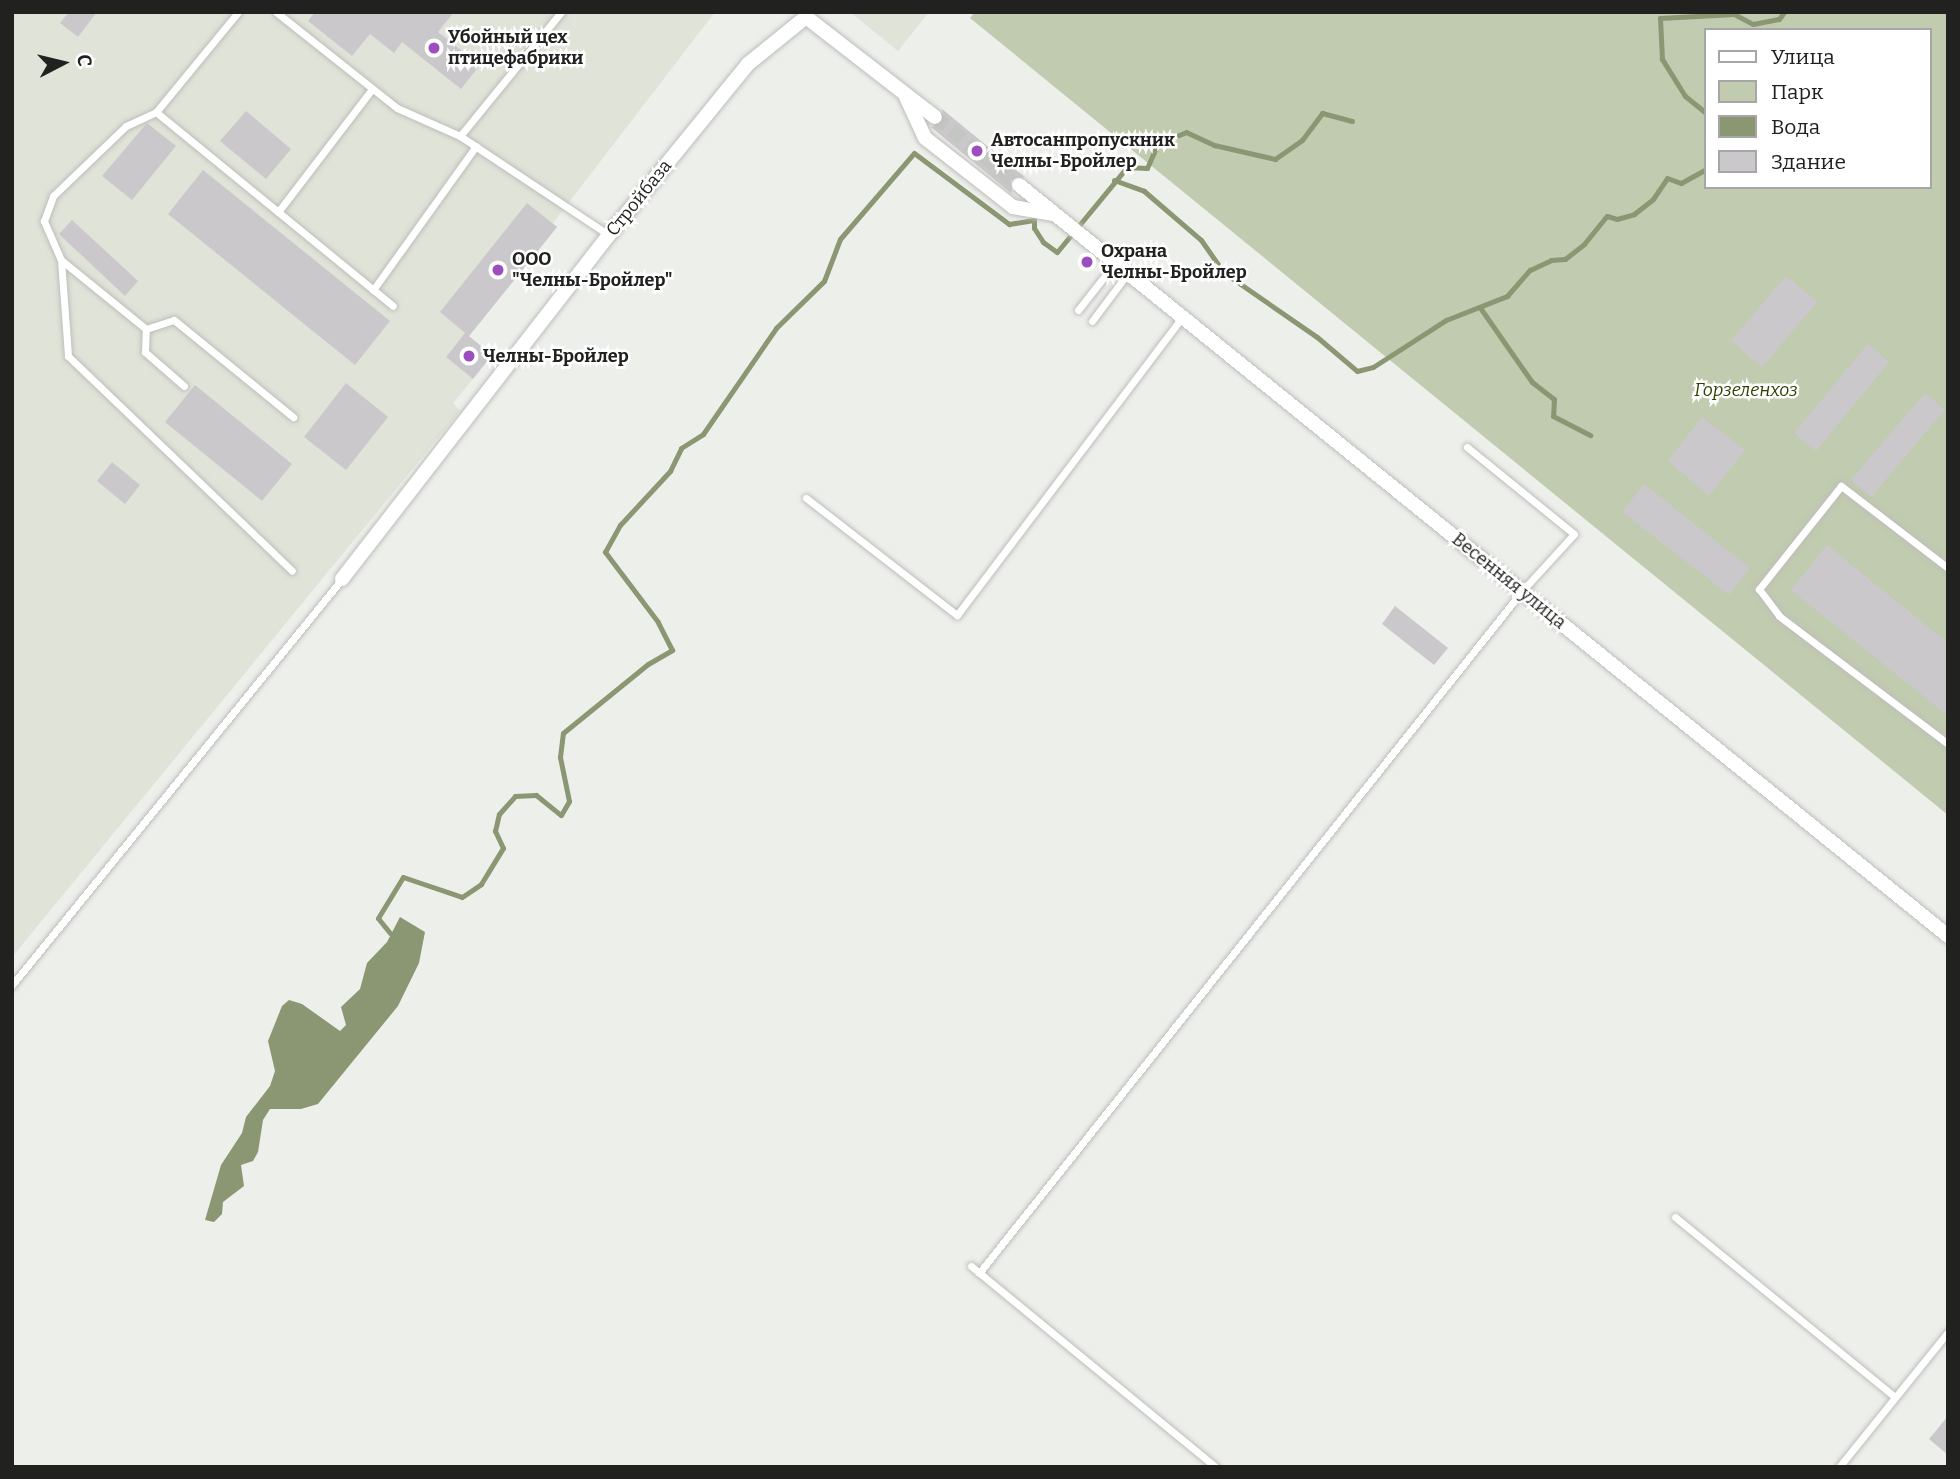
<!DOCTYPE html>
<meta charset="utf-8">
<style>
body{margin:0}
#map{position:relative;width:1960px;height:1479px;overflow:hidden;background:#edefea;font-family:Bitter,serif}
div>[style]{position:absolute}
.built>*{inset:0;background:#dfe3d8}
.green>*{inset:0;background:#c1cbaf}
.water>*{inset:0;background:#8b9773}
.stream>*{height:5px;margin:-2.5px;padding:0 2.5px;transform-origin:2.5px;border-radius:2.5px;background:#8b9773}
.building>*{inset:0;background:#cbc8cc}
.street-tunnel>*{height:14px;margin-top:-7px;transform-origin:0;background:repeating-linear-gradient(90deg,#c4c6c2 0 14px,transparent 0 21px)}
.roads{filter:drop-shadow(0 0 2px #bdbeba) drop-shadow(0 0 2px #bdbeba)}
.lane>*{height:7px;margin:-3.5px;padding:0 3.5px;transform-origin:3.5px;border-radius:3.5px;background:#fff}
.street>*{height:14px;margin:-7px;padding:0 7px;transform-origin:7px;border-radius:7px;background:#fff}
.dots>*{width:19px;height:19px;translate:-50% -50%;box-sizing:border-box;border:4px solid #fff;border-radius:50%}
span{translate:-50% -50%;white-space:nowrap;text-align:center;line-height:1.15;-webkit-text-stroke:5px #fff;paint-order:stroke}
.poi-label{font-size:18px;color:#212120;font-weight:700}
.left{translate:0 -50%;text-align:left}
.street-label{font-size:18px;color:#212120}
.park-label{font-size:18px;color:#313f01;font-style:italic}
.frame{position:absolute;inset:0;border:14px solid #212120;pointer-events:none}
.legend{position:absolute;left:1704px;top:28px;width:228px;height:161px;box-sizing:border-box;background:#fff;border:2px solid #a6a6a6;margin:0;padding:9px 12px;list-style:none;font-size:21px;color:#212120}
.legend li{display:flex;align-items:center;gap:14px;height:35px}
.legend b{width:35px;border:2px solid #a6a6a6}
.north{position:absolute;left:28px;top:28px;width:70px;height:70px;-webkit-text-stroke:5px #fff;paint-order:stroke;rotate:83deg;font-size:19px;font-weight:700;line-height:28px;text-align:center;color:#212120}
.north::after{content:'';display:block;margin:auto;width:24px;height:32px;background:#212120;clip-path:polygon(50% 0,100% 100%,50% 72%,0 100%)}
</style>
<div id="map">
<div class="built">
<i style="clip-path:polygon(12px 12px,715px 12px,553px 223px,557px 227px,469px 336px,446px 357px,473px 379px,453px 403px,460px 411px,12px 957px)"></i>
<i style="clip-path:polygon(850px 12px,929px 12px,898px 51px)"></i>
</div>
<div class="green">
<i style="clip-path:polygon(evenodd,975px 12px,1948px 12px,1948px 815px,970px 18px,975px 12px,1706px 30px,1930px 30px,1930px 187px,1706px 187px,1706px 30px)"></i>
</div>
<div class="water">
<i style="clip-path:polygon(400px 917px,425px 932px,419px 963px,398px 1006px,318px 1104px,301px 1109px,270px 1109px,263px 1120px,258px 1152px,253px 1161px,241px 1165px,244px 1186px,223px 1202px,222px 1214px,214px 1222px,205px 1220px,221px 1165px,242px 1133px,246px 1117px,270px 1086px,275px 1071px,268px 1041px,282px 1006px,289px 1000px,302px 1004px,340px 1031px,346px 1025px,341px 1007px,360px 989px,367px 963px,387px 942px)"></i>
</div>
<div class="stream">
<i style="left:1706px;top:113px;width:27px;rotate:-141deg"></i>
<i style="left:1685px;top:96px;width:44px;rotate:-121.9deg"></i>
<i style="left:1662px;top:59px;width:41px;rotate:-92.8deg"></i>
<i style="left:1660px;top:18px;width:74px;rotate:-3.1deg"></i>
<i style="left:1734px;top:14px;width:21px;rotate:28deg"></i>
<i style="left:1753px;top:24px;width:26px;rotate:-11deg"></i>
<i style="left:1779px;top:19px;width:9px;rotate:-54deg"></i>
<i style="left:1114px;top:180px;width:32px;rotate:20deg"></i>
<i style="left:1144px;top:191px;width:75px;rotate:40.7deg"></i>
<i style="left:1201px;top:240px;width:39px;rotate:55deg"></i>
<i style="left:1223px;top:272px;width:114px;rotate:34.7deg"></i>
<i style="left:1317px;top:337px;width:52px;rotate:40.4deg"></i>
<i style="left:1357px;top:371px;width:16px;rotate:-14deg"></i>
<i style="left:1373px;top:367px;width:87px;rotate:-32.8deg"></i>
<i style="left:1446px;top:320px;width:66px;rotate:-21.5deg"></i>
<i style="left:1507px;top:296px;width:35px;rotate:-49deg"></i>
<i style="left:1530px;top:270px;width:23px;rotate:-25deg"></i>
<i style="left:1551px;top:260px;width:14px;rotate:-4deg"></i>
<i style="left:1565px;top:259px;width:24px;rotate:-38deg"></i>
<i style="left:1584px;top:244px;width:36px;rotate:-51deg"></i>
<i style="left:1607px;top:216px;width:10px;rotate:17deg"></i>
<i style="left:1617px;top:219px;width:18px;rotate:-16deg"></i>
<i style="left:1634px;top:214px;width:24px;rotate:-38deg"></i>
<i style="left:1653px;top:199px;width:25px;rotate:-56deg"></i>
<i style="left:1667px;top:178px;width:15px;rotate:20deg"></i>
<i style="left:1681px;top:183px;width:29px;rotate:-29deg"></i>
<i style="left:1481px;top:309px;width:89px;rotate:55.1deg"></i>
<i style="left:1532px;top:382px;width:28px;rotate:38deg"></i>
<i style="left:1554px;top:399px;width:17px;rotate:93deg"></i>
<i style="left:1553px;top:416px;width:42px;rotate:27.2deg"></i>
<i style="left:390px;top:933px;width:19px;rotate:-129deg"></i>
<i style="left:378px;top:918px;width:48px;rotate:-58.6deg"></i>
<i style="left:403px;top:877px;width:62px;rotate:18.7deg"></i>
<i style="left:462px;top:897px;width:23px;rotate:-34deg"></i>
<i style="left:481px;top:884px;width:42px;rotate:-58.6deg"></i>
<i style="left:503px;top:848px;width:19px;rotate:-115deg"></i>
<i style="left:495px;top:831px;width:17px;rotate:-77deg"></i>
<i style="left:499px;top:814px;width:24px;rotate:-48deg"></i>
<i style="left:515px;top:796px;width:21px;rotate:-3deg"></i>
<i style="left:536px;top:795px;width:32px;rotate:39deg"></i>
<i style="left:561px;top:815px;width:16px;rotate:-60deg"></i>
<i style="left:569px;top:801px;width:45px;rotate:-101.6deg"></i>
<i style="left:560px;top:757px;width:24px;rotate:-83deg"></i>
<i style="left:563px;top:733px;width:109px;rotate:-39.1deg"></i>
<i style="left:648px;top:664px;width:28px;rotate:-30deg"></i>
<i style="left:672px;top:650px;width:31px;rotate:-117deg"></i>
<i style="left:658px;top:622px;width:88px;rotate:-127.1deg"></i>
<i style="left:605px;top:552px;width:31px;rotate:-61deg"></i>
<i style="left:620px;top:525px;width:74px;rotate:-47.2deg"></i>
<i style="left:670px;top:471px;width:25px;rotate:-64deg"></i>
<i style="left:681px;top:448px;width:26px;rotate:-32deg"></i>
<i style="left:703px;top:434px;width:129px;rotate:-55.4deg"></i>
<i style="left:776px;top:328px;width:67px;rotate:-44.4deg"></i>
<i style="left:824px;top:281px;width:45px;rotate:-69.1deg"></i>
<i style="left:840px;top:239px;width:113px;rotate:-49.3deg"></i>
<i style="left:914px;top:153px;width:119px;rotate:36.8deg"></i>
<i style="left:1009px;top:224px;width:25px;rotate:-9deg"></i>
<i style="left:1034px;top:220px;width:8px;rotate:90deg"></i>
<i style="left:1034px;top:228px;width:17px;rotate:57deg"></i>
<i style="left:1043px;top:242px;width:17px;rotate:36deg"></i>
<i style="left:1057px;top:252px;width:110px;rotate:-50.5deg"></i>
<i style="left:1127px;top:167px;width:20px;rotate:3deg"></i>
<i style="left:1147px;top:168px;width:27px;rotate:-66deg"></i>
<i style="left:1158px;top:143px;width:30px;rotate:-21deg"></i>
<i style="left:1186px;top:132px;width:31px;rotate:25deg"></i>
<i style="left:1214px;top:145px;width:63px;rotate:12.9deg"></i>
<i style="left:1275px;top:159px;width:33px;rotate:-35deg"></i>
<i style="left:1302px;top:140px;width:34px;rotate:-53deg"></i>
<i style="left:1322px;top:113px;width:31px;rotate:15deg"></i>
</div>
<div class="building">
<i style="clip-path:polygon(69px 12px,97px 12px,78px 37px,60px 23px)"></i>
<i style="clip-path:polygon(315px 12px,454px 12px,438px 32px,480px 65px,461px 89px,402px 42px,394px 53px,370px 34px,352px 56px,308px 21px)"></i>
<i style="clip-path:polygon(942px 109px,1025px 177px,1011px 180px,1012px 194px,931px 127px,943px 122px)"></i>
<i style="clip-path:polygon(246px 111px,291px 149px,266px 179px,220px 141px)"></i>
<i style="clip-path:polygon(147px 123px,176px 146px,132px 200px,102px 176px)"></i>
<i style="clip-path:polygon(203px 170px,390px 321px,355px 365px,168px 214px)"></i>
<i style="clip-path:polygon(527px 203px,557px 227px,469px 336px,492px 355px,473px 379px,446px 357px,465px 333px,440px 312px)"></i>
<i style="clip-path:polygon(72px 220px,138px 281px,125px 296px,59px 234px)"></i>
<i style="clip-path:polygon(1786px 276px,1817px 302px,1762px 367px,1731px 341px)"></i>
<i style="clip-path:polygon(1868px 344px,1889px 362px,1816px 451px,1794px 433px)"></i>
<i style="clip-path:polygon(346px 383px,388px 417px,346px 470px,304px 437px)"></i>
<i style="clip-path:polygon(195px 385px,292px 464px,262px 501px,165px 422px)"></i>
<i style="clip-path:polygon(1925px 393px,1945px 410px,1871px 497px,1851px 480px)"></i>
<i style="clip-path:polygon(1702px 417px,1745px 450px,1709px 496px,1668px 461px)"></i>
<i style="clip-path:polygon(112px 462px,140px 485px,125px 504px,97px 481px)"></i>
<i style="clip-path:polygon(1644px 484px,1750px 568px,1729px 595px,1622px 512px)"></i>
<i style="clip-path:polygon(1827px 545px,1948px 643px,1948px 716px,1791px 590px)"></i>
<i style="clip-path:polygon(1395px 606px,1448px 648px,1434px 665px,1382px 624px)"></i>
<i style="clip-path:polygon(1948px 1416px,1948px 1455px,1929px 1439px)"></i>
</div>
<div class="street-tunnel">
<i style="left:935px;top:117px;width:108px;rotate:39deg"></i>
</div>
<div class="roads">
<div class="lane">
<i style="left:276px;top:12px;width:154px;rotate:38.4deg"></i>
<i style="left:397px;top:108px;width:69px;rotate:24deg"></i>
<i style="left:460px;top:136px;width:179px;rotate:33.6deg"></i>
<i style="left:156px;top:112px;width:306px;rotate:39.3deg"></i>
<i style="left:460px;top:136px;width:160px;rotate:-50.8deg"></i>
<i style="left:278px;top:212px;width:155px;rotate:-52.6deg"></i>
<i style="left:61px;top:260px;width:96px;rotate:85.8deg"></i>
<i style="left:68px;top:356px;width:310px;rotate:43.8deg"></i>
<i style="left:373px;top:290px;width:177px;rotate:-54.4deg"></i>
<i style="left:1078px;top:310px;width:60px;rotate:-51.8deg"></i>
<i style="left:1092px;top:321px;width:60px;rotate:-53.1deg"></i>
<i style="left:146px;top:329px;width:29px;rotate:-18deg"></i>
<i style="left:174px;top:320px;width:154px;rotate:39.2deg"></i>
<i style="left:184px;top:386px;width:52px;rotate:-138.9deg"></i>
<i style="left:145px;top:352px;width:23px;rotate:-88deg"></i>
<i style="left:146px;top:329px;width:109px;rotate:-140.9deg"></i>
<i style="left:61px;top:260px;width:43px;rotate:-113.6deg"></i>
<i style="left:44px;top:221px;width:27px;rotate:-70deg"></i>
<i style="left:53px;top:196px;width:101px;rotate:-43.8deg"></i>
<i style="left:126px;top:126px;width:33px;rotate:-25deg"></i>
<i style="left:156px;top:112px;width:129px;rotate:-50.6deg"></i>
<i style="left:806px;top:498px;width:191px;rotate:37.8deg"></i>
<i style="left:957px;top:615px;width:373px;rotate:-52.9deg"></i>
<i style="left:1948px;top:568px;width:135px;rotate:-142.5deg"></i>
<i style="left:1841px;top:486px;width:132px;rotate:128.5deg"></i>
<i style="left:1759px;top:589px;width:34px;rotate:53deg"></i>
<i style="left:1779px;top:616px;width:212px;rotate:37.1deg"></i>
<i style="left:12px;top:985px;width:523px;rotate:-50.9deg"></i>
<i style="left:1675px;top:1217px;width:284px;rotate:39.3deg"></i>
<i style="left:971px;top:1266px;width:317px;rotate:39.4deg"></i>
<i style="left:979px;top:1273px;width:872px;rotate:-51.47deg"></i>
<i style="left:1522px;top:591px;width:77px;rotate:-47.6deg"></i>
<i style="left:1574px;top:534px;width:138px;rotate:-140.9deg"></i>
<i style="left:1839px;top:1467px;width:174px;rotate:-51.1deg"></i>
</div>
<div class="street">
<i style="left:906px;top:97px;width:45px;rotate:65.1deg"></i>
<i style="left:925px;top:138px;width:112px;rotate:38.1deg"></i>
<i style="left:1013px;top:207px;width:40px;rotate:10deg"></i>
<i style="left:1019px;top:185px;width:1195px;rotate:38.95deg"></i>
<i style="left:342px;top:579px;width:435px;rotate:-52.2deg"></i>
<i style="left:609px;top:235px;width:220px;rotate:-50.9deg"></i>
<i style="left:748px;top:64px;width:75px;rotate:-39deg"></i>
<i style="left:806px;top:17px;width:163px;rotate:37.8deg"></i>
</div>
</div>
<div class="dots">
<i style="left:434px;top:48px;background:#9d4ebe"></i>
<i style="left:977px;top:151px;background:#9d4ebe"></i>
<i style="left:1087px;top:262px;background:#9d4ebe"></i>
<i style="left:498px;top:270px;background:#9d4ebe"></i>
<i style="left:469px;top:356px;background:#9d4ebe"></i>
</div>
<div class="poi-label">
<span class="left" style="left:448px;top:48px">Убойный цех<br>птицефабрики</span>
<span class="left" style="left:991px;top:151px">Автосанпропускник<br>Челны-Бройлер</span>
<span class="left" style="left:1101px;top:262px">Охрана<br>Челны-Бройлер</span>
<span class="left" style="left:512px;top:270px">ООО<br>"Челны-Бройлер"</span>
<span class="left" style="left:483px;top:356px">Челны-Бройлер</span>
</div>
<div class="street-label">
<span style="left:639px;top:198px;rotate:-51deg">Стройбаза</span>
<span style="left:1509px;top:581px;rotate:39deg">Весенняя улица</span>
</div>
<div class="park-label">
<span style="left:1746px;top:390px">Горзеленхоз</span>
</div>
<div class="frame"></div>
<ul class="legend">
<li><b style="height:9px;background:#fff"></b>Улица</li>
<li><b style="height:19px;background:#c1cbaf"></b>Парк</li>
<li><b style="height:19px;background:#8b9773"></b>Вода</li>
<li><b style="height:19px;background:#cbc8cc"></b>Здание</li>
</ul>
<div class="north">С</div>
</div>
